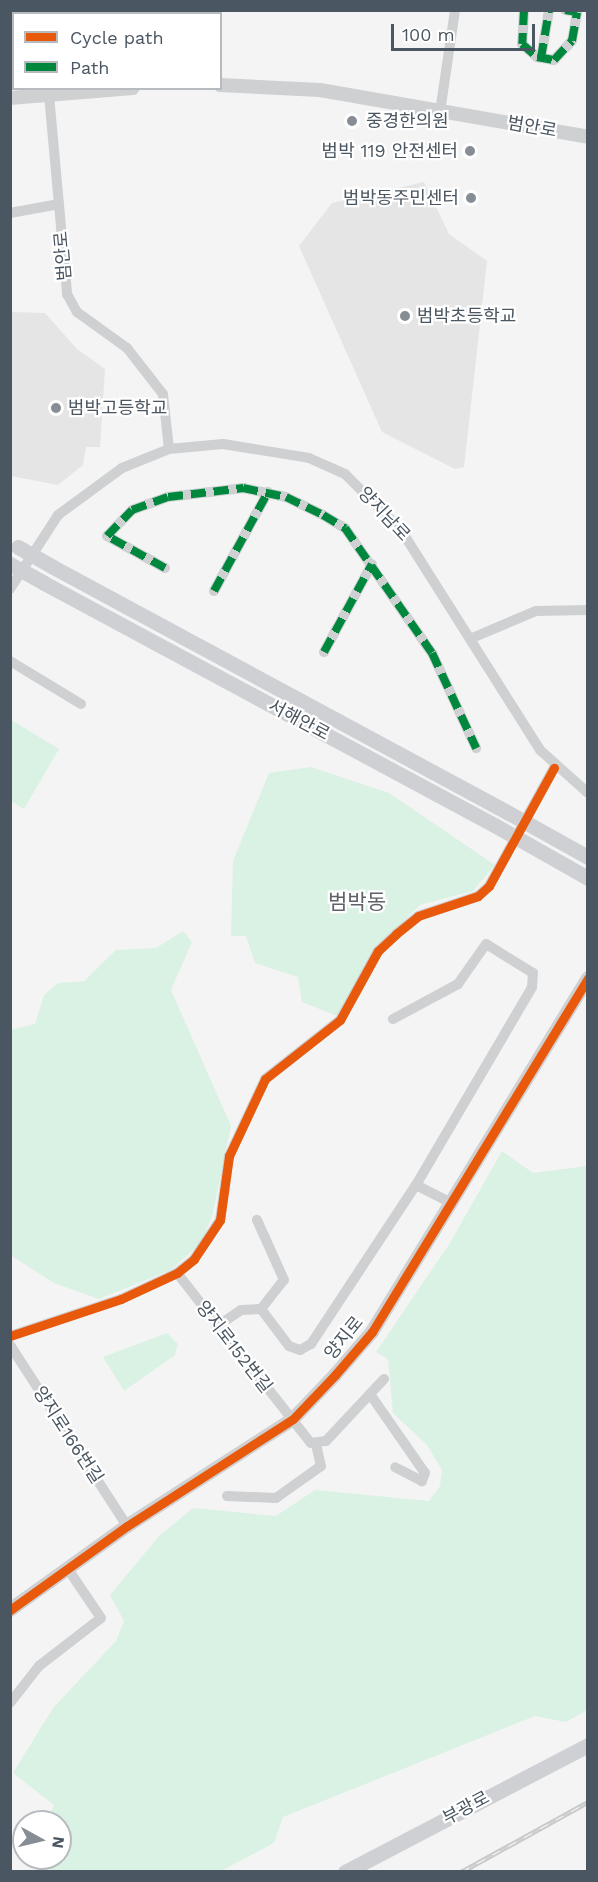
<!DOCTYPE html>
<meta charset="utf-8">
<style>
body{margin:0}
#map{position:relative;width:598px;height:1882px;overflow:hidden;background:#f4f4f4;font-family:"Work Sans","Noto Sans KR",sans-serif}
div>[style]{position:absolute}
.education>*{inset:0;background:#e6e5e6}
.green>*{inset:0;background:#d9f2e3}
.minor>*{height:10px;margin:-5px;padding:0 5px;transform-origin:5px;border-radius:5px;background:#ced0d2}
.tertiary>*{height:14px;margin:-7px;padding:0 7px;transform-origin:7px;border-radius:7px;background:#ced0d2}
.secondary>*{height:15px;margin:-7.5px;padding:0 7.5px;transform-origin:7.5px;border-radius:7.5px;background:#ced0d4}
.rail>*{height:5px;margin-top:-2.5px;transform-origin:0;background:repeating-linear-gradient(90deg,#fff 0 9px,#c9cacc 0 18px);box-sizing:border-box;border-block:2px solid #c9cacc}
.secondary-bridge>*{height:15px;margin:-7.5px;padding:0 7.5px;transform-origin:7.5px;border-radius:7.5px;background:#ced0d4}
.quiet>*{height:8px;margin-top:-4px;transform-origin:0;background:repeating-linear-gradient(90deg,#00873e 0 15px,transparent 0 23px)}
.cycleway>*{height:9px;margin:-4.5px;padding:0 4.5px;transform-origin:4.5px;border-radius:4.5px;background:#e8590c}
.dots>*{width:16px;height:16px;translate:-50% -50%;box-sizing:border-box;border:3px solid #fff;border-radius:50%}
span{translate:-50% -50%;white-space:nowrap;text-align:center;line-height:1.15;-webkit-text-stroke:4.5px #fff;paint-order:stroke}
.poi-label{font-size:18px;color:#4a5661}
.left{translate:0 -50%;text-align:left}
.right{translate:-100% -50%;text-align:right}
.street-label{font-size:18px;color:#4a5661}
.quarter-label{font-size:21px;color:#5f6368}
.frame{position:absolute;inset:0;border:12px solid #4a5661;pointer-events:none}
.legend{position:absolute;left:12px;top:12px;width:210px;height:78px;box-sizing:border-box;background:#fff;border:2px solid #b7bbc0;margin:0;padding:8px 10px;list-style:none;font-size:18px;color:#4a5661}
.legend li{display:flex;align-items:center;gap:12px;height:30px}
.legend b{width:30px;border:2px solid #b7bbc0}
.north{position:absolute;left:12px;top:1810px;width:60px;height:60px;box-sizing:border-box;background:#fff;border:2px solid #b7bbc0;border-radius:50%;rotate:98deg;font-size:16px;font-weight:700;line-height:24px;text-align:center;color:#4a5661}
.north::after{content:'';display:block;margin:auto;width:21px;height:27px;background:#868d94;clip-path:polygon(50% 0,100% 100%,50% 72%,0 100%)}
.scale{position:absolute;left:391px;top:24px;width:144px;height:27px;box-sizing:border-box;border:3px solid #4a5661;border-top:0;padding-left:8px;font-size:18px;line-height:21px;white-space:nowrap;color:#4a5661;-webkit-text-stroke:4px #fff;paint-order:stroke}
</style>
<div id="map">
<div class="education">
<i style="clip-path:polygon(424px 182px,449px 234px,487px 261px,464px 467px,455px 469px,382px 432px,299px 246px,332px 203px)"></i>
<i style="clip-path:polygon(11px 312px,45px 313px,77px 349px,105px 369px,100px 447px,86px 447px,83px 465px,58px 485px,11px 476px)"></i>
</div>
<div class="green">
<i style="clip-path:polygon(11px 720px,59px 749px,24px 809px,11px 801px)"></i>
<i style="clip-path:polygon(311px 767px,389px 793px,495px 865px,473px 891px,420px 905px,376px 948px,337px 1016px,302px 1002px,298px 977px,255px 963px,246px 936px,231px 936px,233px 861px,269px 773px)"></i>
<i style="clip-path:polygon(183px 931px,192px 942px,171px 990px,231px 1126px,212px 1217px,200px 1244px,171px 1270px,99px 1299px,54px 1283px,12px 1256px,10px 1030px,35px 1024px,44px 995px,58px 983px,84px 981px,116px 950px,156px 948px)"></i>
<i style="clip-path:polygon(502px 1151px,533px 1173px,587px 1166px,587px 1710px,566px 1722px,535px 1716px,283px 1817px,274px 1843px,221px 1871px,50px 1871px,46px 1858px,60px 1858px,60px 1822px,46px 1822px,54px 1805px,13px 1773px,53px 1708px,116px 1641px,124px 1621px,110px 1595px,159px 1536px,193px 1508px,276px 1516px,315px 1490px,429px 1501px,440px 1486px,442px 1470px,427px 1445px,393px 1413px,388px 1359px,376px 1352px,450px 1243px)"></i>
<i style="clip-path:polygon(167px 1333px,178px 1344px,175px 1355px,124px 1391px,103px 1357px)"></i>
</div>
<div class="minor">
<i style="left:524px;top:10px;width:34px;rotate:93deg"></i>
<i style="left:522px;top:44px;width:20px;rotate:41deg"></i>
<i style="left:537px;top:57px;width:17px;rotate:10deg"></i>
<i style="left:554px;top:60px;width:26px;rotate:-47deg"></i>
<i style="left:572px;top:41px;width:29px;rotate:-80deg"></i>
<i style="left:577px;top:12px;width:12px;rotate:-171deg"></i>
<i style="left:541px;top:58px;width:49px;rotate:-80.5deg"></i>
<i style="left:49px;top:95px;width:200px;rotate:84.8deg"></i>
<i style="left:67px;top:294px;width:21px;rotate:61deg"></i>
<i style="left:77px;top:312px;width:62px;rotate:35.8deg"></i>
<i style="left:127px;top:348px;width:58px;rotate:52deg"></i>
<i style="left:163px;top:394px;width:55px;rotate:83.8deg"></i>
<i style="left:440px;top:112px;width:103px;rotate:-81.6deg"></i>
<i style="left:10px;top:213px;width:50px;rotate:-10.4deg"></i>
<i style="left:165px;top:568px;width:66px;rotate:-151.1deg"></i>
<i style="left:107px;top:536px;width:36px;rotate:-46deg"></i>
<i style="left:132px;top:510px;width:38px;rotate:-20deg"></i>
<i style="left:168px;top:497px;width:76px;rotate:-6.8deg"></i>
<i style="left:243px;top:488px;width:44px;rotate:11.8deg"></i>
<i style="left:286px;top:497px;width:41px;rotate:25.9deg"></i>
<i style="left:323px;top:515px;width:26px;rotate:31deg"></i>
<i style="left:345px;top:528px;width:152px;rotate:55.2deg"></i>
<i style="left:432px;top:653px;width:105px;rotate:65.1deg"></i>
<i style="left:10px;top:589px;width:88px;rotate:-57deg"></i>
<i style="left:58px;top:515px;width:79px;rotate:-36.3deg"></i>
<i style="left:122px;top:468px;width:51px;rotate:-22deg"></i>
<i style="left:169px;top:449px;width:54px;rotate:-5.3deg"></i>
<i style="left:223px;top:444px;width:87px;rotate:9.2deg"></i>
<i style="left:309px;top:458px;width:39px;rotate:24deg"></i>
<i style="left:345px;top:474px;width:79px;rotate:45deg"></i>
<i style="left:401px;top:530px;width:260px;rotate:57.7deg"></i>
<i style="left:540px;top:750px;width:64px;rotate:41.9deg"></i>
<i style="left:214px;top:591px;width:113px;rotate:-61.4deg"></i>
<i style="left:472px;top:638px;width:69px;rotate:-22.9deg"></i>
<i style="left:536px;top:611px;width:52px;rotate:-1.1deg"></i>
<i style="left:324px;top:652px;width:100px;rotate:-61.4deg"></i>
<i style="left:10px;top:661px;width:83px;rotate:31.2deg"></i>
<i style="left:416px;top:1185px;width:37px;rotate:27deg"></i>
<i style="left:177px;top:1273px;width:216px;rotate:51.8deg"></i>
<i style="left:311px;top:1443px;width:15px;rotate:-8deg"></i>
<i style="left:326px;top:1441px;width:85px;rotate:-46.9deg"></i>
<i style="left:261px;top:1309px;width:46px;rotate:52.9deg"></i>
<i style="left:289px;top:1346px;width:12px;rotate:20deg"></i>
<i style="left:300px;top:1350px;width:13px;rotate:-29deg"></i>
<i style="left:311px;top:1344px;width:191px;rotate:-56.6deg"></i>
<i style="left:416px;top:1185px;width:229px;rotate:-59.6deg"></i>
<i style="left:532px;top:987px;width:14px;rotate:-86deg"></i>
<i style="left:533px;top:973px;width:55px;rotate:-148.3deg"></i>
<i style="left:486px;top:944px;width:49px;rotate:125deg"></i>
<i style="left:458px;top:984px;width:74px;rotate:151.7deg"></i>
<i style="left:216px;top:1327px;width:30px;rotate:-34deg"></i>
<i style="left:241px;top:1310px;width:20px;rotate:-3deg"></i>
<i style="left:261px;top:1309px;width:37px;rotate:-52deg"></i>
<i style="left:284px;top:1280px;width:66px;rotate:-114.2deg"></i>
<i style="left:10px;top:1336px;width:117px;rotate:-18.4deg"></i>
<i style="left:121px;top:1299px;width:62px;rotate:-24.9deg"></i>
<i style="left:177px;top:1273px;width:22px;rotate:-39deg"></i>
<i style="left:194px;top:1259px;width:47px;rotate:-56.3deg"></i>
<i style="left:220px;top:1220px;width:65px;rotate:-82deg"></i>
<i style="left:229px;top:1156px;width:85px;rotate:-64.9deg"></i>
<i style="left:265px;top:1079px;width:95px;rotate:-38.2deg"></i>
<i style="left:340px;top:1020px;width:79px;rotate:-61.2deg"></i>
<i style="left:378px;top:951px;width:25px;rotate:-43deg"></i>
<i style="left:396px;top:934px;width:28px;rotate:-39deg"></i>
<i style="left:418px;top:916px;width:63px;rotate:-18.4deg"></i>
<i style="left:478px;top:896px;width:15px;rotate:-42deg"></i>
<i style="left:489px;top:886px;width:135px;rotate:-61.2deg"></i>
<i style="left:10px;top:1345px;width:216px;rotate:57.1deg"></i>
<i style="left:370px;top:1394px;width:96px;rotate:55.2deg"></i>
<i style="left:425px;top:1473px;width:9px;rotate:111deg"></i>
<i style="left:422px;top:1481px;width:30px;rotate:-153deg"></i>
<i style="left:227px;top:1496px;width:49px;rotate:2.3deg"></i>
<i style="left:276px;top:1498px;width:55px;rotate:-35.4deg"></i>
<i style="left:321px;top:1466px;width:22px;rotate:-103deg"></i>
<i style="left:10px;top:1703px;width:47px;rotate:-51.9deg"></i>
<i style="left:39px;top:1666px;width:78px;rotate:-37.7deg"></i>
<i style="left:101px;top:1618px;width:59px;rotate:-124deg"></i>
</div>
<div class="tertiary">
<i style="left:60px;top:14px;width:4px;rotate:-90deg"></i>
<i style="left:220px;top:85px;width:100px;rotate:2.9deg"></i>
<i style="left:320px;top:90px;width:272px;rotate:9.9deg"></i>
<i style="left:10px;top:98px;width:123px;rotate:-4.6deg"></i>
<i style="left:10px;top:1610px;width:144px;rotate:-35.7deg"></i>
<i style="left:127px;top:1526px;width:197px;rotate:-32.8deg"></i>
<i style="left:293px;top:1419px;width:61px;rotate:-46.3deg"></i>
<i style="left:335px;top:1375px;width:57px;rotate:-49.3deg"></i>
<i style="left:372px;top:1332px;width:415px;rotate:-58.6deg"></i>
</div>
<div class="secondary">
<i style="left:53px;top:567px;width:516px;rotate:28.35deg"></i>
<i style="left:44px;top:583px;width:513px;rotate:28.26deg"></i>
<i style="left:345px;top:1872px;width:274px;rotate:-27.6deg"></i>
</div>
<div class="rail">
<i style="left:461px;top:1872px;width:145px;rotate:-28.9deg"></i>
</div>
<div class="secondary-bridge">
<i style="left:18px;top:547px;width:40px;rotate:29.7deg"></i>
<i style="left:10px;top:564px;width:39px;rotate:29deg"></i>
<i style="left:507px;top:812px;width:93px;rotate:29.1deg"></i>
<i style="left:496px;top:826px;width:106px;rotate:29.5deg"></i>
</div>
<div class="quiet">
<i style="left:524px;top:10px;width:34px;rotate:93deg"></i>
<i style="left:522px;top:44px;width:20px;rotate:41deg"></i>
<i style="left:537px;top:57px;width:17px;rotate:10deg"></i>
<i style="left:554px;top:60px;width:26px;rotate:-47deg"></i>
<i style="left:572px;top:41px;width:29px;rotate:-80deg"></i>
<i style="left:577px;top:12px;width:12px;rotate:-171deg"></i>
<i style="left:541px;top:58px;width:49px;rotate:-80.5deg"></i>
<i style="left:165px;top:568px;width:66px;rotate:-151.1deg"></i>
<i style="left:107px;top:536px;width:36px;rotate:-46deg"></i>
<i style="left:132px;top:510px;width:38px;rotate:-20deg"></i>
<i style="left:168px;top:497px;width:76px;rotate:-6.8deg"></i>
<i style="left:243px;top:488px;width:44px;rotate:11.8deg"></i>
<i style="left:286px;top:497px;width:41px;rotate:25.9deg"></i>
<i style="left:323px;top:515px;width:26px;rotate:31deg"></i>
<i style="left:345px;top:528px;width:152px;rotate:55.2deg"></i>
<i style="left:432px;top:653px;width:105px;rotate:65.1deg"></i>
<i style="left:214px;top:591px;width:113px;rotate:-61.4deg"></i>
<i style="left:324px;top:652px;width:100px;rotate:-61.4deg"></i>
</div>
<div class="cycleway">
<i style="left:10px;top:1336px;width:117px;rotate:-18.4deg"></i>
<i style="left:121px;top:1299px;width:62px;rotate:-24.9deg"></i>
<i style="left:177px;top:1273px;width:22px;rotate:-39deg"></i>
<i style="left:194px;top:1259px;width:47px;rotate:-56.3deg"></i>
<i style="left:220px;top:1220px;width:65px;rotate:-82deg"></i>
<i style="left:229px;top:1156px;width:85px;rotate:-64.9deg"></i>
<i style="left:265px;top:1079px;width:95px;rotate:-38.2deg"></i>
<i style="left:340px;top:1020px;width:79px;rotate:-61.2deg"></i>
<i style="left:378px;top:951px;width:25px;rotate:-43deg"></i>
<i style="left:396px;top:934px;width:28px;rotate:-39deg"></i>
<i style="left:418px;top:916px;width:63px;rotate:-18.4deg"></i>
<i style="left:478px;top:896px;width:15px;rotate:-42deg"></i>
<i style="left:489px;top:886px;width:135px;rotate:-61.2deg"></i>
<i style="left:10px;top:1610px;width:144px;rotate:-35.7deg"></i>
<i style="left:127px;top:1526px;width:197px;rotate:-32.8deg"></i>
<i style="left:293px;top:1419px;width:61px;rotate:-46.3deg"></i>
<i style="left:335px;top:1375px;width:57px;rotate:-49.3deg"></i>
<i style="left:372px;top:1332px;width:415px;rotate:-58.6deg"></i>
</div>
<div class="dots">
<i style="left:352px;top:121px;background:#868d94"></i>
<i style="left:470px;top:151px;background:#868d94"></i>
<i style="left:471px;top:198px;background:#868d94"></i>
<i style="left:405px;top:316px;background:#868d94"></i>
<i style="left:56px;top:408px;background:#868d94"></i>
</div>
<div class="poi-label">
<span class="left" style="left:366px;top:121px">중경한의원</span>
<span class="right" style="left:458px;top:151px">범박 119 안전센터</span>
<span class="right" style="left:459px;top:198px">범박동주민센터</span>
<span class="left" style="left:417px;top:316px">범박초등학교</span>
<span class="left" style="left:68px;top:408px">범박고등학교</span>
</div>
<div class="street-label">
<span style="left:532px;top:127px;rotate:10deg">범안로</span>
<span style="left:63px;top:256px;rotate:-95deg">범안로</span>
<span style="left:384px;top:514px;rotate:47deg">양지남로</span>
<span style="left:299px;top:720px;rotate:28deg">서해안로</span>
<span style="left:344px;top:1338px;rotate:-51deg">양지로</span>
<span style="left:234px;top:1347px;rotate:52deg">양지로152번길</span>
<span style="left:68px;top:1435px;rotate:57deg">양지로166번길</span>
<span style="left:466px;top:1808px;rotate:-28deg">부광로</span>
</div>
<div class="quarter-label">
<span style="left:357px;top:902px">범박동</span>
</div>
<div class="frame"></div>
<ul class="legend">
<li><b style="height:8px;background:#e8590c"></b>Cycle path</li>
<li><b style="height:8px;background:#00873e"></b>Path</li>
</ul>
<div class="north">N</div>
<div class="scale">100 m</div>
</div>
